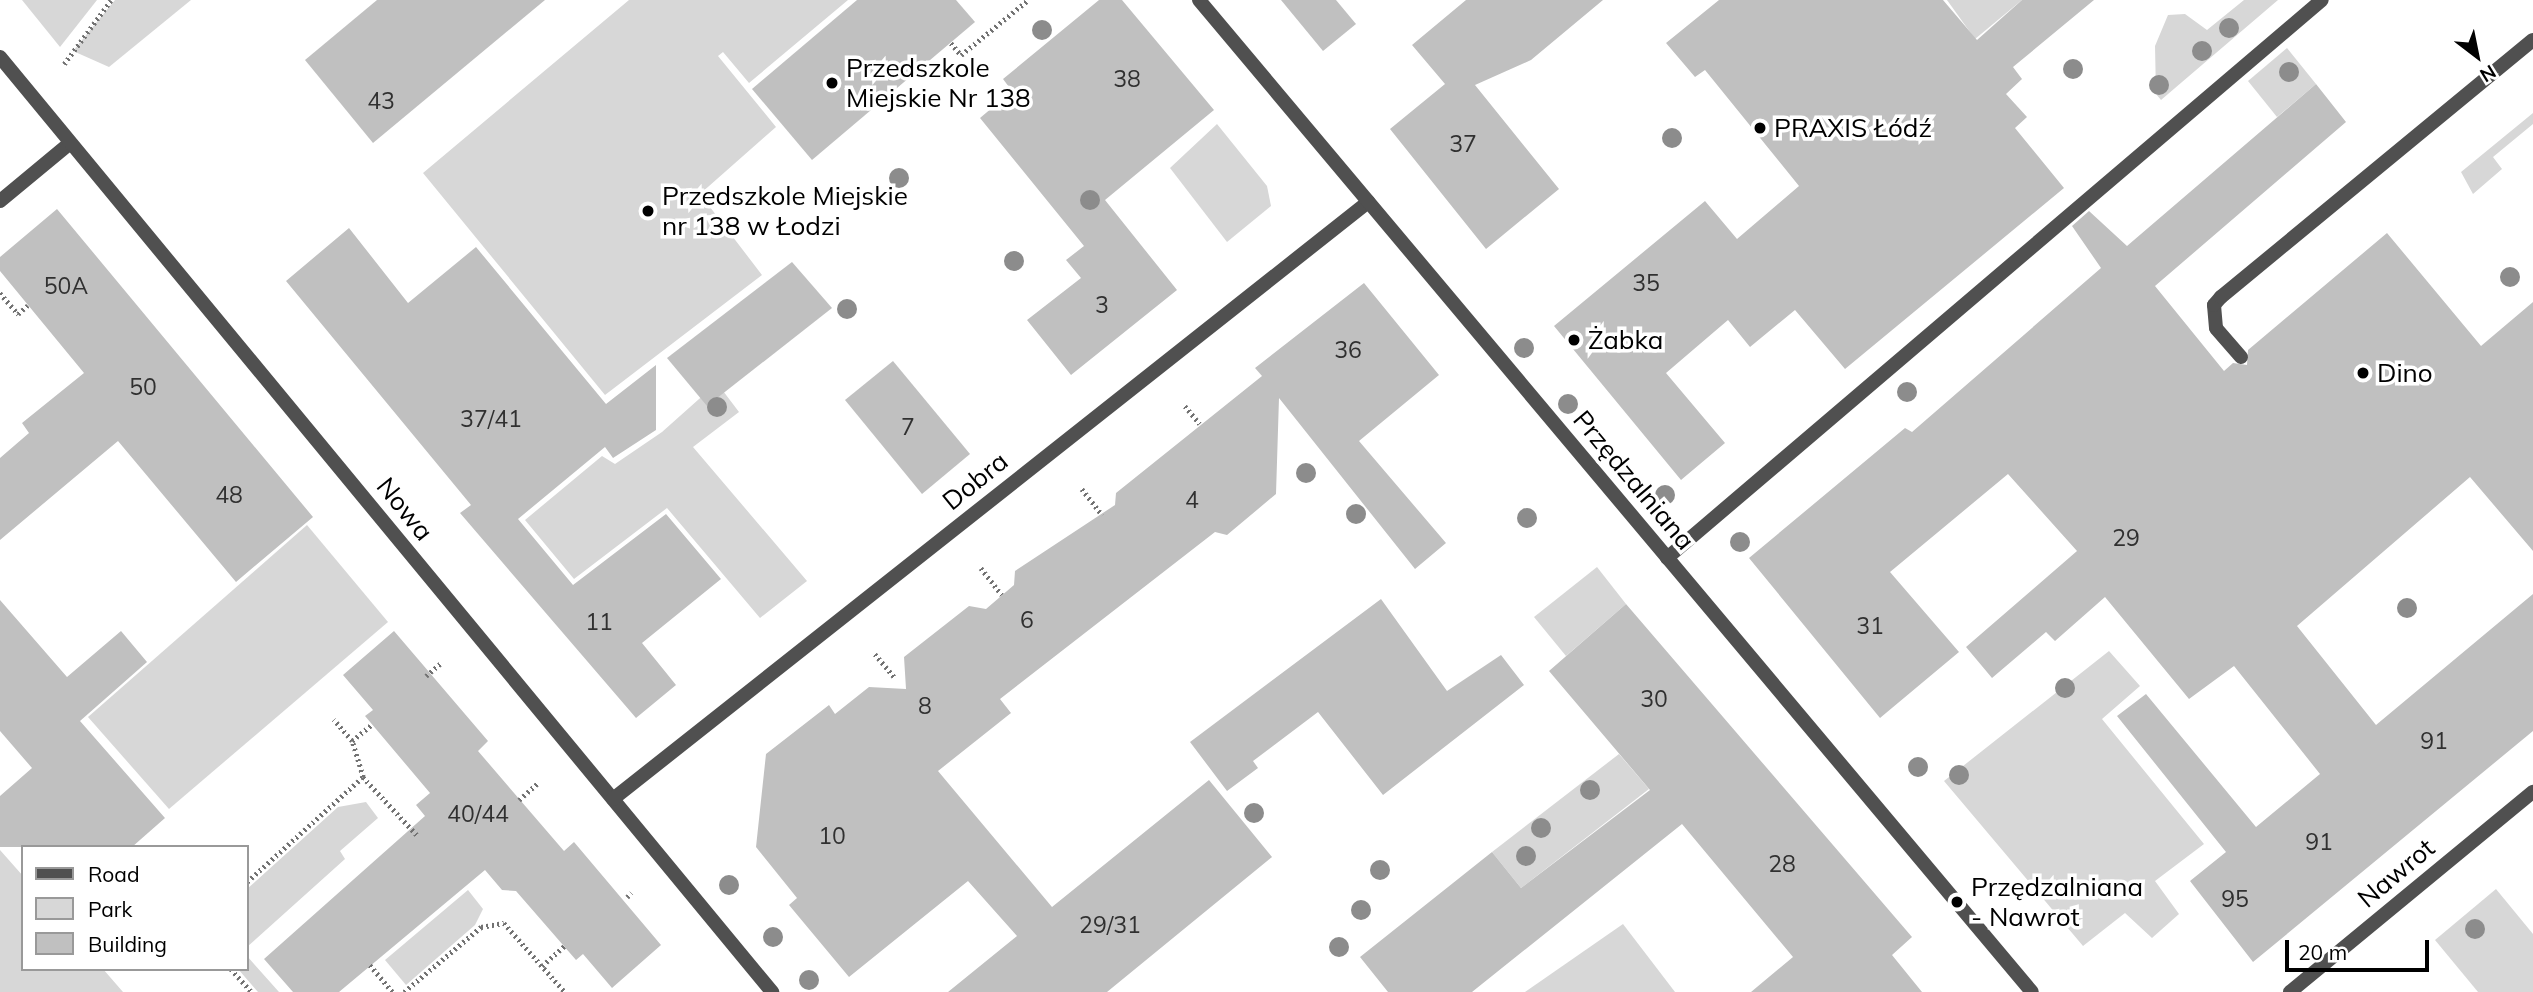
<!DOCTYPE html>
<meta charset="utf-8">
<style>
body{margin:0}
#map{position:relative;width:2533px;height:992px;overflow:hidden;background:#fff;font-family:Mulish,sans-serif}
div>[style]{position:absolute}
.green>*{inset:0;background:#d7d7d7}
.building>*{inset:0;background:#c0c0c0}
.path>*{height:4.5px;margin-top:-2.25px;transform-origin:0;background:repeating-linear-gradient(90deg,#727272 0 2px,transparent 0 5.5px)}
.service>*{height:14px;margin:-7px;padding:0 7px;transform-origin:7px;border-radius:7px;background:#505050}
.minor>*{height:14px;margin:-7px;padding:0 7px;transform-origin:7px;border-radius:7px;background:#505050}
.tertiary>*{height:14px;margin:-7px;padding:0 7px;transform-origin:7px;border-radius:7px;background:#505050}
.trees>*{width:20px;height:20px;margin:-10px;border-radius:50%;background:#8c8c8c}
.dots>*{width:19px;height:19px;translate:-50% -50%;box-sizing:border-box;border:4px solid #fff;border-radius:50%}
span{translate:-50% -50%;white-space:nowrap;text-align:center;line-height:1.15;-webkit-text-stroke:7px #fff;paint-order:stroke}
.number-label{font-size:23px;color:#303030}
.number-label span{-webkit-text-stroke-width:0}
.poi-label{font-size:26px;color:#000}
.left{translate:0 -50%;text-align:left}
.street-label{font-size:26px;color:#000}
.legend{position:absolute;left:21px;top:845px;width:228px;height:126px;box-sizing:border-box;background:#fff;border:2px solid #999;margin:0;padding:9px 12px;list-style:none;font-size:21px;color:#000}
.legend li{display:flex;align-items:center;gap:14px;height:35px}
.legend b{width:35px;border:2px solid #999}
.north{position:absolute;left:2442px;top:21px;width:70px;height:70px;-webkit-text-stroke:5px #fff;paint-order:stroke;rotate:148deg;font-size:19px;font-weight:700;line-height:28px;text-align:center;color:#000}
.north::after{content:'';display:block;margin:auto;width:24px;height:32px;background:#000;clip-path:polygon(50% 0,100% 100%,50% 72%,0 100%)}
.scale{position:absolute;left:2285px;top:940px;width:144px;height:32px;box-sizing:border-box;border:4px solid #000;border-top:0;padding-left:9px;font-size:21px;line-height:24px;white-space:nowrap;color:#000;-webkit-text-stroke:5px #fff;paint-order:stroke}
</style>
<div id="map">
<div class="green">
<i style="clip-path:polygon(22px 0,97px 0,60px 47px)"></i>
<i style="clip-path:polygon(115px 0,191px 0,109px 67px,73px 51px)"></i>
<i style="clip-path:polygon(629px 0,848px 0,749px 83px,723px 52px,718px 56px,776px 127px,700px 194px,762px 275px,605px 395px,423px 173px)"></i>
<i style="clip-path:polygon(1947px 0,2022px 0,1975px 39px)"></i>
<i style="clip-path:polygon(2244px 0,2278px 0,2161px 100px,2156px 94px,2155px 46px,2168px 15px,2185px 14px,2207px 30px)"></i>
<i style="clip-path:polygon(2287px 48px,2316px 84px,2277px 117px,2248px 81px)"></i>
<i style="clip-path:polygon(2533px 113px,2533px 124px,2493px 157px,2502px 169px,2473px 194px,2461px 172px)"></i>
<i style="clip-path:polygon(1217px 124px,1267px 186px,1271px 206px,1227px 242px,1170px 168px)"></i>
<i style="clip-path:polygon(717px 383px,739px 412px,693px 447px,807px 581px,760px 618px,667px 508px,574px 579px,525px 520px,602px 456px,615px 464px,662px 432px)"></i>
<i style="clip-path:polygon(307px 525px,388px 622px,169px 809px,88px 717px)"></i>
<i style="clip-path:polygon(1597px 567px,1626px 604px,1566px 656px,1534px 617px)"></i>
<i style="clip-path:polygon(2109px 651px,2140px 686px,2102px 719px,2204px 844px,2155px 881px,2179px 914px,2152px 938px,2125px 913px,2083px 946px,1944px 781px)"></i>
<i style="clip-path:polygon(1619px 754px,1649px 789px,1521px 888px,1492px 852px)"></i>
<i style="clip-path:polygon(366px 802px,378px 818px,340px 851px,345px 859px,247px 947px,247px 889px,338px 807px)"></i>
<i style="clip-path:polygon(0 850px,23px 876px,23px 969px,103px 969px,123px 992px,0 992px)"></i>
<i style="clip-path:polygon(2496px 889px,2533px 934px,2533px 992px,2478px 992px,2435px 940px)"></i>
<i style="clip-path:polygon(468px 890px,483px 909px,475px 925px,406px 985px,385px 960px)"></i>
<i style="clip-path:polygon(1623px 924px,1675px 992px,1525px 992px)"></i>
<i style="clip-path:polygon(247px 956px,279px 992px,258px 992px,238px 969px,247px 969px)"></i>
</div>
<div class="building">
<i style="clip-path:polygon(377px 0,545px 0,373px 143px,305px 60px)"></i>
<i style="clip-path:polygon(857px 0,956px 0,975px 22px,812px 160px,752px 89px)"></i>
<i style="clip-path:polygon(1099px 0,1122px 0,1214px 110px,1105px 200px,1177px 290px,1071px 375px,1027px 320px,1081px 278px,1066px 260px,1084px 246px,980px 118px,1012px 91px,1003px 79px)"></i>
<i style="clip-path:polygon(1281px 0,1336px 0,1356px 24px,1323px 51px)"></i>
<i style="clip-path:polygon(1466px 0,1603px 0,1531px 60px,1475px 85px,1559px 189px,1486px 249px,1390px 129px,1445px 84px,1412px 45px)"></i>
<i style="clip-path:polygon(1719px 0,1943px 0,1977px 40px,2022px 0,2094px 0,2013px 67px,2022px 79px,2006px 94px,2027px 117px,2015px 128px,2064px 188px,1845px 369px,1795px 310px,1750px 347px,1728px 320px,1666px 373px,1725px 443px,1681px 480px,1554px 326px,1705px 201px,1737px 239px,1799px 186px,1705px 70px,1695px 77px,1666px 43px)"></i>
<i style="clip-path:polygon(2316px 84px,2346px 122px,2155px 286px,2224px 371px,2233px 363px,2247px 365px,2248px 350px,2387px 233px,2481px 346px,2533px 302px,2533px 551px,2470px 477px,2297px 626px,2376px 725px,2533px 594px,2533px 731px,2253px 962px,2190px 881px,2226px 852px,2117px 716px,2146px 694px,2256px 827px,2320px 774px,2234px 666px,2189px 699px,2105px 597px,2055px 641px,2046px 632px,1992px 678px,1966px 647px,2077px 551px,2008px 474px,1890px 572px,1959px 652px,1880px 718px,1749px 558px,1905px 428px,1912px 432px,2101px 268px,2072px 226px,2089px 211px,2127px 246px)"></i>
<i style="clip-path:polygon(57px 209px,313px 517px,236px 582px,118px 441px,0 540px,0 458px,29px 433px,22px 423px,84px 373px,0 271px,0 257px)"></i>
<i style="clip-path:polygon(349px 228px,408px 303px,476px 247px,606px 404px,656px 365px,656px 430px,613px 458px,605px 447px,518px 519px,573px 585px,666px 514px,721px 579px,642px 643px,676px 685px,636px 718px,460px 513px,471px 505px,286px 281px)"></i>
<i style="clip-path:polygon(792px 262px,832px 308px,707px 406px,667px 358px)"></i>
<i style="clip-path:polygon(1364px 283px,1439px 375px,1359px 441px,1446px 543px,1415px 569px,1279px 398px,1276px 494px,1227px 535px,1215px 532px,1000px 699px,1011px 713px,938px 771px,1052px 907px,1209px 780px,1272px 857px,1107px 992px,948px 992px,1017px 936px,968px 881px,849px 977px,789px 905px,797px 898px,756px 847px,766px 754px,829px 705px,835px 714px,869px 687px,906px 689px,904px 657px,969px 606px,986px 609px,1014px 585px,1015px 571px,1115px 505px,1116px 493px,1262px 376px,1255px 368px)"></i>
<i style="clip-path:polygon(893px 361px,970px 454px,922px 494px,845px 400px)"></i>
<i style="clip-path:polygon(1381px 599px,1447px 691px,1501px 655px,1524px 685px,1383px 795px,1318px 712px,1253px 761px,1258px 768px,1227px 791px,1190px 742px)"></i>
<i style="clip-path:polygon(0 600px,67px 677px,121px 631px,147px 662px,80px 721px,165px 818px,132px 847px,0 847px,0 796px,32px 768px,0 731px)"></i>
<i style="clip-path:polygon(1626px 604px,1912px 937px,1892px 955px,1922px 992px,1751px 992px,1793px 957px,1682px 824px,1472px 992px,1388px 992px,1360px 957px,1492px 852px,1521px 888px,1650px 790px,1549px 671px)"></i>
<i style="clip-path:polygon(394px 631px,488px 741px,478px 751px,564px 851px,574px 842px,661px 945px,612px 988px,583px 954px,576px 960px,516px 891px,502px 890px,485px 870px,339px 992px,293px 992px,264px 959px,425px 816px,416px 805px,430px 793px,365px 716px,373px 710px,343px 675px)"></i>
</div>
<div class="path">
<i style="left:951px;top:43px;width:16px;rotate:50deg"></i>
<i style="left:961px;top:55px;width:87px;rotate:-39.4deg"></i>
<i style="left:64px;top:64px;width:79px;rotate:-53.7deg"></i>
<i style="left:0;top:293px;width:28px;rotate:49deg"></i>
<i style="left:18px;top:314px;width:13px;rotate:-42deg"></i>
<i style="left:1185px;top:406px;width:23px;rotate:50deg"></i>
<i style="left:1082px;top:489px;width:33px;rotate:52deg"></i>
<i style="left:981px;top:568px;width:34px;rotate:52deg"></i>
<i style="left:875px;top:654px;width:30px;rotate:50deg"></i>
<i style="left:426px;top:676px;width:20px;rotate:-41deg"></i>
<i style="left:352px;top:741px;width:26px;rotate:-40deg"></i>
<i style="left:363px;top:777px;width:79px;rotate:47deg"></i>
<i style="left:519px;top:800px;width:27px;rotate:-42deg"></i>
<i style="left:247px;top:882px;width:156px;rotate:-42.2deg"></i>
<i style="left:363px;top:777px;width:38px;rotate:-107deg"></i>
<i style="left:352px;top:741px;width:28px;rotate:-131deg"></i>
<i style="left:627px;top:897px;width:6px;rotate:-45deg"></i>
<i style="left:370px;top:965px;width:35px;rotate:50deg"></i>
<i style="left:542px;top:966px;width:30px;rotate:-42deg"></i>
<i style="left:231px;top:969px;width:31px;rotate:48deg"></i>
<i style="left:404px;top:992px;width:101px;rotate:-40.2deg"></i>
<i style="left:481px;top:927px;width:23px;rotate:-10deg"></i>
<i style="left:504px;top:923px;width:92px;rotate:48.5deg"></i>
</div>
<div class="service">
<i style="left:0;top:201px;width:91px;rotate:-39.6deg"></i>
<i style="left:2241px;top:357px;width:38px;rotate:-131deg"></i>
<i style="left:2216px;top:328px;width:23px;rotate:-95deg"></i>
<i style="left:2214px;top:305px;width:11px;rotate:-49deg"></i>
<i style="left:2221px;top:297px;width:404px;rotate:-39.5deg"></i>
<i style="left:1667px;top:558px;width:860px;rotate:-40.43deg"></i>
</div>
<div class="minor">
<i style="left:0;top:57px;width:1213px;rotate:50.45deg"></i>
<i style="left:613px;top:799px;width:963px;rotate:-38.33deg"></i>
</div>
<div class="tertiary">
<i style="left:1199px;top:0;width:1295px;rotate:49.98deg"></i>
<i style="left:2290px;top:992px;width:315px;rotate:-39.5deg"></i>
</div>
<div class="trees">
<i style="left:2229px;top:28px"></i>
<i style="left:1042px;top:30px"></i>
<i style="left:2202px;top:51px"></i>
<i style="left:2073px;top:69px"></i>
<i style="left:2289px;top:72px"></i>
<i style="left:2159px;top:85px"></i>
<i style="left:1672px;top:138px"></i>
<i style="left:899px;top:178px"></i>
<i style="left:1090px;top:200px"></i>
<i style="left:1014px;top:261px"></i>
<i style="left:2510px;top:277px"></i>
<i style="left:847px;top:309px"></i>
<i style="left:1524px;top:348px"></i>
<i style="left:1907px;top:392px"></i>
<i style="left:1568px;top:404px"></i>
<i style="left:717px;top:407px"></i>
<i style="left:1306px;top:473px"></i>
<i style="left:1665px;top:495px"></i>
<i style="left:1356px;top:514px"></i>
<i style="left:1527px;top:518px"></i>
<i style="left:1740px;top:542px"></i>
<i style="left:2407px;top:608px"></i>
<i style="left:2065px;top:688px"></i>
<i style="left:1918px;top:767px"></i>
<i style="left:1959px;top:775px"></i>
<i style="left:1590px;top:790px"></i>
<i style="left:1254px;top:813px"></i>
<i style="left:1541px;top:828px"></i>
<i style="left:1526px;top:856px"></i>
<i style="left:1380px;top:870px"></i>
<i style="left:729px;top:885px"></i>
<i style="left:1361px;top:910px"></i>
<i style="left:2475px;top:929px"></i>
<i style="left:773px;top:937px"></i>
<i style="left:1339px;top:947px"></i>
<i style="left:809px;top:980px"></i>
</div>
<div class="dots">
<i style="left:832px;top:83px;background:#000"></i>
<i style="left:1760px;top:128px;background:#000"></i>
<i style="left:648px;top:211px;background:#000"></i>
<i style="left:1574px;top:340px;background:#000"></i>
<i style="left:2363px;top:373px;background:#000"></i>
<i style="left:1957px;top:902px;background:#000"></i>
</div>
<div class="number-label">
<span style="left:1127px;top:79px">38</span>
<span style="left:381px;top:101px">43</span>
<span style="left:1463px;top:144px">37</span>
<span style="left:1646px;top:283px">35</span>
<span style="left:66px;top:286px">50A</span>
<span style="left:1102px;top:305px">3</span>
<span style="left:1348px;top:350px">36</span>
<span style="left:143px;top:387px">50</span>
<span style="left:491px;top:419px">37/41</span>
<span style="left:908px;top:427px">7</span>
<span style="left:229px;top:495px">48</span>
<span style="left:1192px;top:500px">4</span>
<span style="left:2126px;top:538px">29</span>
<span style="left:1027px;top:620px">6</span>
<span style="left:599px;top:622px">11</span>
<span style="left:1870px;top:626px">31</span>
<span style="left:1654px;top:699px">30</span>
<span style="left:925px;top:706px">8</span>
<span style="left:2434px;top:741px">91</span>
<span style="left:478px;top:814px">40/44</span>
<span style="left:832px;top:836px">10</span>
<span style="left:2319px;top:842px">91</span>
<span style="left:1782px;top:864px">28</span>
<span style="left:2235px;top:899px">95</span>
<span style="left:1110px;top:925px">29/31</span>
</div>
<div class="poi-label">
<span class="left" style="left:846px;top:83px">Przedszkole<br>Miejskie Nr 138</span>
<span class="left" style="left:1774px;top:128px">PRAXIS Łódź</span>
<span class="left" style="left:662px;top:211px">Przedszkole Miejskie<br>nr 138 w Łodzi</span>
<span class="left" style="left:1588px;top:340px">Żabka</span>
<span class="left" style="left:2377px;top:373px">Dino</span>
<span class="left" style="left:1971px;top:902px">Przędzalniana<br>- Nawrot</span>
</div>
<div class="street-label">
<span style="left:1634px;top:480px;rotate:50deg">Przędzalniana</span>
<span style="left:975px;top:481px;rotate:-39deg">Dobra</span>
<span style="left:405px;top:509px;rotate:51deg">Nowa</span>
<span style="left:2396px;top:873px;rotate:-40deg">Nawrot</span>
</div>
<ul class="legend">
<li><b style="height:9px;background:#505050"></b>Road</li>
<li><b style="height:19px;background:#d7d7d7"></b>Park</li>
<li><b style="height:19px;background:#c0c0c0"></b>Building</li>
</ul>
<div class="north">N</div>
<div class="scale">20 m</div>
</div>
